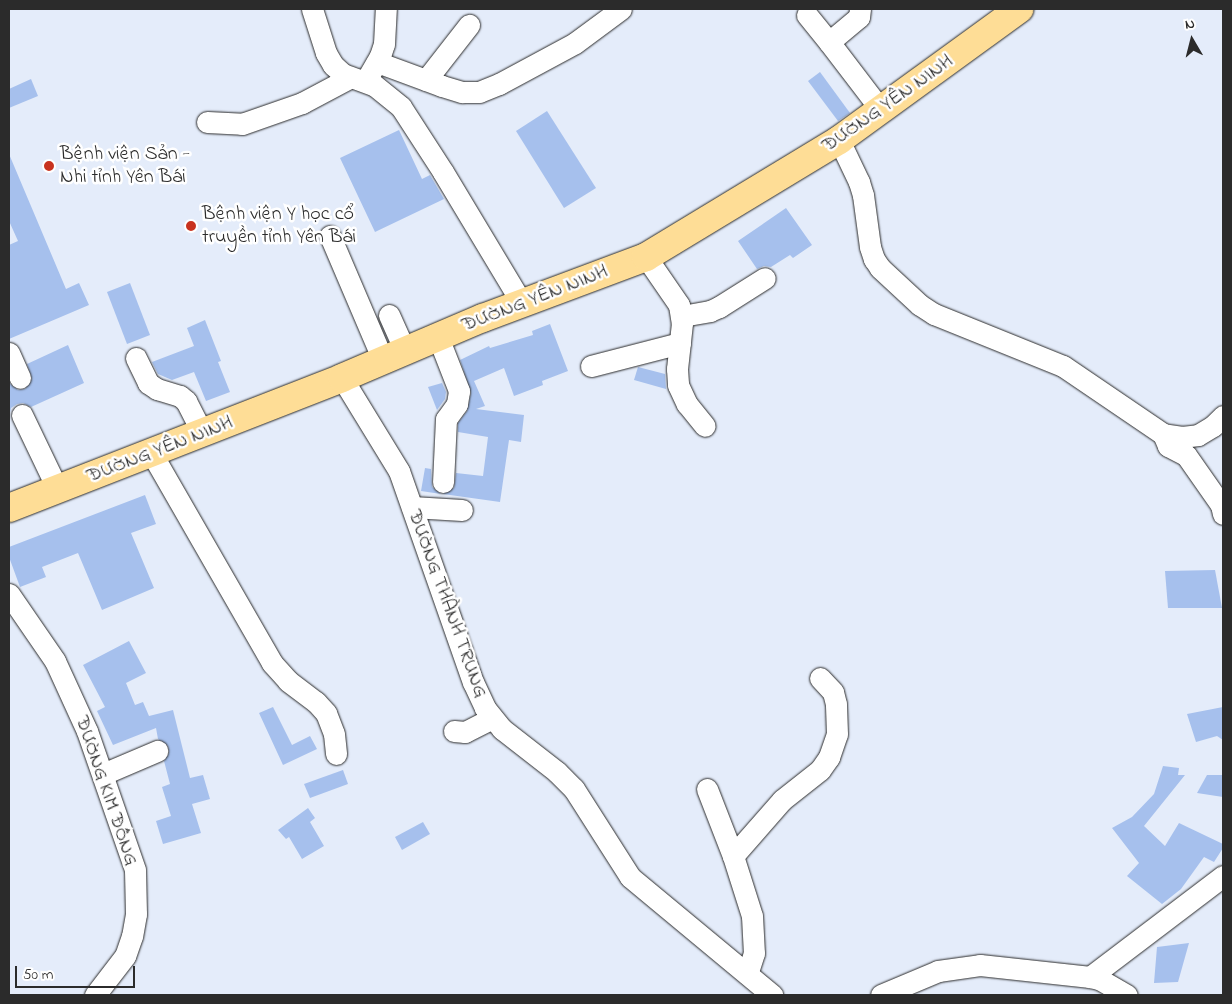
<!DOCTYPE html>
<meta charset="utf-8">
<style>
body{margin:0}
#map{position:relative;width:1232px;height:1004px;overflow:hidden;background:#e4ecfa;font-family:"Indie Flower",sans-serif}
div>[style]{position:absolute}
.building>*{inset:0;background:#a6c0ed}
.roads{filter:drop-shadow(0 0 1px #2b2b2b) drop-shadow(0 0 1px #2b2b2b)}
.minor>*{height:21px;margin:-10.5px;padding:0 10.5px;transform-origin:10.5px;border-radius:10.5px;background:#fff}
.major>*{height:28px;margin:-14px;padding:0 14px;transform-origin:14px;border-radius:14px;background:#fedd96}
.dots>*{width:14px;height:14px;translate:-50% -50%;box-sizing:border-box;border:2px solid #fff;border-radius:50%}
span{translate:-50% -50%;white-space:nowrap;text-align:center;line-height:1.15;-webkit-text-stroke:5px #fff;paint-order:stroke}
.street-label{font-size:20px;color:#2b2b2b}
.poi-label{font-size:20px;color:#2b2b2b}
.left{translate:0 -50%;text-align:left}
.frame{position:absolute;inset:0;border:10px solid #2b2b2b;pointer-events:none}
.north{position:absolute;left:1167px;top:15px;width:50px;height:50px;-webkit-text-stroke:4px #fff;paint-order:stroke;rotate:352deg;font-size:14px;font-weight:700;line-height:20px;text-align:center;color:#2b2b2b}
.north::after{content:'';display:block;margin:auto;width:18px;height:22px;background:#2b2b2b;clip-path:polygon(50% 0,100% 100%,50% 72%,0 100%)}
.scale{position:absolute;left:15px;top:966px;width:120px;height:22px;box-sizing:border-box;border:2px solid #2b2b2b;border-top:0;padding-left:6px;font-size:15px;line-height:18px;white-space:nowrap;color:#2b2b2b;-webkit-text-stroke:4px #fff;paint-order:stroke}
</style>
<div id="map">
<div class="building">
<i style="clip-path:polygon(820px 72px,850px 113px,838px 121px,808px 81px)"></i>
<i style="clip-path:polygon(31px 79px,38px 96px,9px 108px,9px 89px)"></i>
<i style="clip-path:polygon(547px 111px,596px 188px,564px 208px,516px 131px)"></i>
<i style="clip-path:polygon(399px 130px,422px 179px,430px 175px,444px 199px,375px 232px,340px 158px)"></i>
<i style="clip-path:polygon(9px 154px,66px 289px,79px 283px,89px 305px,9px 339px,9px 245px,18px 241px,9px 221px)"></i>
<i style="clip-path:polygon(786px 208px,812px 245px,793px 258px,790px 255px,771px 267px,764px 266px,757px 269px,738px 241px)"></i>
<i style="clip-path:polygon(130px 283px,150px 335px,127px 344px,107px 292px)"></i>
<i style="clip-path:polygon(205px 320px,221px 361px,218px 362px,230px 392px,206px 401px,194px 372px,172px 380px,158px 374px,152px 362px,194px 346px,187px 328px)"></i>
<i style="clip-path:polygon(550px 324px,568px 371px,542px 381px,543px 385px,514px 396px,504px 368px,474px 381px,485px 406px,476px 409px,524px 415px,521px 442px,509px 440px,500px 502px,443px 494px,454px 488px,456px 473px,483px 476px,488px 437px,458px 432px,458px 423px,467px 411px,471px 393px,460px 360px,489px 346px,490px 348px,533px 335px,532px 331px)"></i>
<i style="clip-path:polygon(68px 345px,84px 383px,31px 407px,23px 403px,17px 404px,11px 408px,9px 417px,9px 383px,18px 390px,25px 389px,32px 379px,27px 364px)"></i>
<i style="clip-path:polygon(638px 367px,665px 374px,666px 389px,634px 380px)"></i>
<i style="clip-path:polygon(442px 383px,446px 392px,445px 399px,437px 410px,428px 387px)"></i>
<i style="clip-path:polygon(425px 468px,431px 469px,432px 487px,441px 494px,421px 491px)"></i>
<i style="clip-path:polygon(145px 495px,156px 524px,131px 533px,154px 588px,102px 610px,78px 553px,42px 567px,46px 577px,20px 587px,9px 557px,9px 547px)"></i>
<i style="clip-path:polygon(1215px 570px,1222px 608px,1168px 608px,1165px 571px)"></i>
<i style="clip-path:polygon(129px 641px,146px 673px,126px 683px,135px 705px,143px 702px,149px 716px,173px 710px,190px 778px,203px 775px,210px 799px,192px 804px,201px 833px,163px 844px,156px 821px,171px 816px,162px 787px,170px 784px,164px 761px,169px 753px,168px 746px,158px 739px,156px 728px,113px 745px,97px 711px,105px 707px,83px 665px)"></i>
<i style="clip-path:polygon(273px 707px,292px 745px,310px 736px,317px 749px,283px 765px,259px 713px)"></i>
<i style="clip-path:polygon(1223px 707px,1223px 740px,1217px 736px,1196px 742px,1187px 714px)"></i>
<i style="clip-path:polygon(1163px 766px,1179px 768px,1178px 775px,1185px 775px,1144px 826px,1165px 846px,1179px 823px,1223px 844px,1223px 848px,1214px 862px,1204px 857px,1181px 889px,1162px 904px,1127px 876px,1139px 863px,1112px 828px,1132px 817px,1154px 794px)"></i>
<i style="clip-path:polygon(343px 770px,348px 784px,310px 798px,304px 784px)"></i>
<i style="clip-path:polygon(1207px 775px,1223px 775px,1223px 797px,1197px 793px)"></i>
<i style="clip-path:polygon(308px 808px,315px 818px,310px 822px,324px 846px,302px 859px,289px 837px,286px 839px,278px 830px)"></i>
<i style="clip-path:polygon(423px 822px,430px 834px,402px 850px,395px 837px)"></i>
<i style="clip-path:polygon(1189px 943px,1178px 982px,1154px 983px,1157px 947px)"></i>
</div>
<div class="roads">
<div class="minor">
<i style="left:312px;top:9px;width:46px;rotate:72.3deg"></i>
<i style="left:326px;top:53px;width:14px;rotate:60deg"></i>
<i style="left:333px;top:65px;width:13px;rotate:42deg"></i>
<i style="left:343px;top:74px;width:33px;rotate:20deg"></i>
<i style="left:374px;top:85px;width:35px;rotate:39deg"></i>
<i style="left:401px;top:107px;width:77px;rotate:57.1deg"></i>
<i style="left:443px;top:172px;width:155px;rotate:59deg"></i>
<i style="left:860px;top:9px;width:8px;rotate:97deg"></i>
<i style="left:859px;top:17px;width:39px;rotate:140deg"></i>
<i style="left:829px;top:42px;width:86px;rotate:52.6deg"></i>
<i style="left:807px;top:15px;width:35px;rotate:51deg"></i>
<i style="left:377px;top:62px;width:69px;rotate:20.3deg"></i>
<i style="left:442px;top:86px;width:21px;rotate:17deg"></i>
<i style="left:462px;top:92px;width:17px"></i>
<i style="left:479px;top:92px;width:22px;rotate:-22deg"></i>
<i style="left:499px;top:84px;width:86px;rotate:-28.3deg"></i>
<i style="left:575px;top:43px;width:57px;rotate:-36.5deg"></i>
<i style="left:369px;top:75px;width:22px;rotate:-60deg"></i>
<i style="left:380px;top:56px;width:13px;rotate:-72deg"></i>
<i style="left:384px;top:44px;width:35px;rotate:-87deg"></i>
<i style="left:426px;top:80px;width:70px;rotate:-52deg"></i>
<i style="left:207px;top:122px;width:35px;rotate:3deg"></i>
<i style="left:242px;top:124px;width:64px;rotate:-19.3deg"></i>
<i style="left:302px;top:103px;width:55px;rotate:-28deg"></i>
<i style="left:839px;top:140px;width:47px;rotate:64.5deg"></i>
<i style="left:859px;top:182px;width:14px;rotate:73deg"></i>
<i style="left:863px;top:195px;width:52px;rotate:82.3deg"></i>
<i style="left:870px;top:247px;width:13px;rotate:72deg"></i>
<i style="left:874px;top:259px;width:11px;rotate:56deg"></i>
<i style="left:880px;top:268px;width:54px;rotate:42.8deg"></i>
<i style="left:920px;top:305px;width:17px;rotate:33deg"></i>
<i style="left:934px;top:314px;width:139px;rotate:22deg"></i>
<i style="left:1063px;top:366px;width:121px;rotate:34.2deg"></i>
<i style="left:1163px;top:434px;width:19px;rotate:9deg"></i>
<i style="left:1182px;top:437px;width:16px;rotate:-7deg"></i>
<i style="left:1198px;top:435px;width:17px;rotate:-31deg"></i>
<i style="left:1213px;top:426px;width:14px;rotate:-45deg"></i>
<i style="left:330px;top:236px;width:135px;rotate:66.9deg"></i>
<i style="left:646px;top:257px;width:58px;rotate:55.5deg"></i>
<i style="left:679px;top:305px;width:18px;rotate:81deg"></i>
<i style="left:682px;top:323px;width:46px;rotate:96.2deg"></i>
<i style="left:677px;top:369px;width:16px;rotate:86deg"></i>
<i style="left:678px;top:385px;width:21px;rotate:65deg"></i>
<i style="left:687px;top:404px;width:28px;rotate:51deg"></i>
<i style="left:389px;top:315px;width:39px;rotate:66deg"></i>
<i style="left:682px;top:316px;width:28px;rotate:-10deg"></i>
<i style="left:710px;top:311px;width:10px;rotate:-24deg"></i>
<i style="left:719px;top:307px;width:54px;rotate:-32.2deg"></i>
<i style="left:438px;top:337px;width:58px;rotate:68.7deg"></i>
<i style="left:459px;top:391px;width:13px;rotate:99deg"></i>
<i style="left:457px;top:404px;width:19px;rotate:126deg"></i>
<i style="left:446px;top:419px;width:63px;rotate:92.7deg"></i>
<i style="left:9px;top:353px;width:27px;rotate:66deg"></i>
<i style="left:136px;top:358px;width:28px;rotate:64deg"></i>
<i style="left:148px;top:383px;width:11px;rotate:34deg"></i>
<i style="left:157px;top:389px;width:24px;rotate:17deg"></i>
<i style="left:180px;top:396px;width:8px;rotate:40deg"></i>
<i style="left:186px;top:401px;width:37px;rotate:63deg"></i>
<i style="left:591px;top:366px;width:92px;rotate:-14.5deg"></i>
<i style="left:342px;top:378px;width:109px;rotate:58.5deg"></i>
<i style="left:399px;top:471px;width:224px;rotate:70.7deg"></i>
<i style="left:473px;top:682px;width:29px;rotate:65deg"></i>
<i style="left:485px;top:708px;width:27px;rotate:51deg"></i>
<i style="left:502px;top:729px;width:70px;rotate:38deg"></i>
<i style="left:557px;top:772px;width:24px;rotate:45deg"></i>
<i style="left:574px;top:789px;width:104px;rotate:57.5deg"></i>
<i style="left:630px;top:877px;width:185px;rotate:39.7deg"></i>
<i style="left:22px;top:415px;width:83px;rotate:64.4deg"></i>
<i style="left:1163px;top:434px;width:13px;rotate:67deg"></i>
<i style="left:1168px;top:446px;width:20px;rotate:27deg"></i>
<i style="left:1186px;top:455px;width:61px;rotate:55deg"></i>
<i style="left:1221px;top:505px;width:9px;rotate:77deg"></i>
<i style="left:152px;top:454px;width:241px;rotate:60.1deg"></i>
<i style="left:272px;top:663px;width:24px;rotate:48deg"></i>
<i style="left:288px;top:681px;width:35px;rotate:37deg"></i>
<i style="left:316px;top:702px;width:15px;rotate:48deg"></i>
<i style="left:326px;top:713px;width:22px;rotate:69deg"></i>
<i style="left:334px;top:734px;width:20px;rotate:84deg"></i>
<i style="left:412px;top:507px;width:50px;rotate:3.4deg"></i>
<i style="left:9px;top:594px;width:81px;rotate:55.5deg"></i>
<i style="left:55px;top:661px;width:77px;rotate:65.4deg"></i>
<i style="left:87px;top:731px;width:147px;rotate:70.9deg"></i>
<i style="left:135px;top:870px;width:44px;rotate:88.7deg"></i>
<i style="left:136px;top:914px;width:22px;rotate:100deg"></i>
<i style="left:132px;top:936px;width:21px;rotate:109deg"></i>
<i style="left:125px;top:956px;width:49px;rotate:127.6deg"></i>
<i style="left:454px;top:731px;width:11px;rotate:5deg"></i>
<i style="left:465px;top:732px;width:30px;rotate:-27deg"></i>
<i style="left:103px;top:774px;width:59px;rotate:-23.1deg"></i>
<i style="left:707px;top:789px;width:72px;rotate:68.8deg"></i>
<i style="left:733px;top:856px;width:63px;rotate:72.4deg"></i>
<i style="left:752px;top:916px;width:37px;rotate:87deg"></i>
<i style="left:754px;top:953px;width:22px;rotate:108deg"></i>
<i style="left:733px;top:856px;width:74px;rotate:-48.8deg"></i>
<i style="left:782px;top:800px;width:48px;rotate:-38.3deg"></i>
<i style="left:820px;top:770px;width:16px;rotate:-55deg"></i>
<i style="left:829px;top:757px;width:24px;rotate:-71deg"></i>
<i style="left:837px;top:734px;width:30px;rotate:-92deg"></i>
<i style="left:836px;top:704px;width:12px;rotate:-104deg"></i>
<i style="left:833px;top:692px;width:19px;rotate:-133deg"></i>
<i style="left:1090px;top:977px;width:167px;rotate:-37.2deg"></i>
<i style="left:881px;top:995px;width:62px;rotate:-22.8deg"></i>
<i style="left:938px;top:971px;width:42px;rotate:-8.1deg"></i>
<i style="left:980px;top:965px;width:111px;rotate:6.2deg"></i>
<i style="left:1090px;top:977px;width:9px;rotate:13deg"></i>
<i style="left:1099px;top:979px;width:32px;rotate:30deg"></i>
</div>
<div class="major">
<i style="left:9px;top:508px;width:357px;rotate:-21.3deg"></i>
<i style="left:342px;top:378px;width:153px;rotate:-23.1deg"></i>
<i style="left:483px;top:318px;width:174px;rotate:-20.5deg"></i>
<i style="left:646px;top:257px;width:226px;rotate:-31.2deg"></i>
<i style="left:839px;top:140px;width:223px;rotate:-36deg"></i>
</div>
</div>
<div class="dots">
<i style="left:49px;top:166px;background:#c8321e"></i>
<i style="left:191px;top:226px;background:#c8321e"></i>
</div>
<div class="street-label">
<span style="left:888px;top:104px;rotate:-35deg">ĐƯỜNG YÊN NINH</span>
<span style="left:535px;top:299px;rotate:-21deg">ĐƯỜNG YÊN NINH</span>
<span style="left:160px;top:450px;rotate:-21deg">ĐƯỜNG YÊN NINH</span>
<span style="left:447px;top:604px;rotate:70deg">ĐƯỜNG THÀNH TRUNG</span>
<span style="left:106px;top:791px;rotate:71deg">ĐƯỜNG KIM ĐỒNG</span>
</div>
<div class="poi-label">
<span class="left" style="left:60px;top:166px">Bệnh viện Sản -<br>Nhi tỉnh Yên Bái</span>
<span class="left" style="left:202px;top:226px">Bệnh viện Y học cổ<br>truyền tỉnh Yên Bái</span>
</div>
<div class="frame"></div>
<div class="north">N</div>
<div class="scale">50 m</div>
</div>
